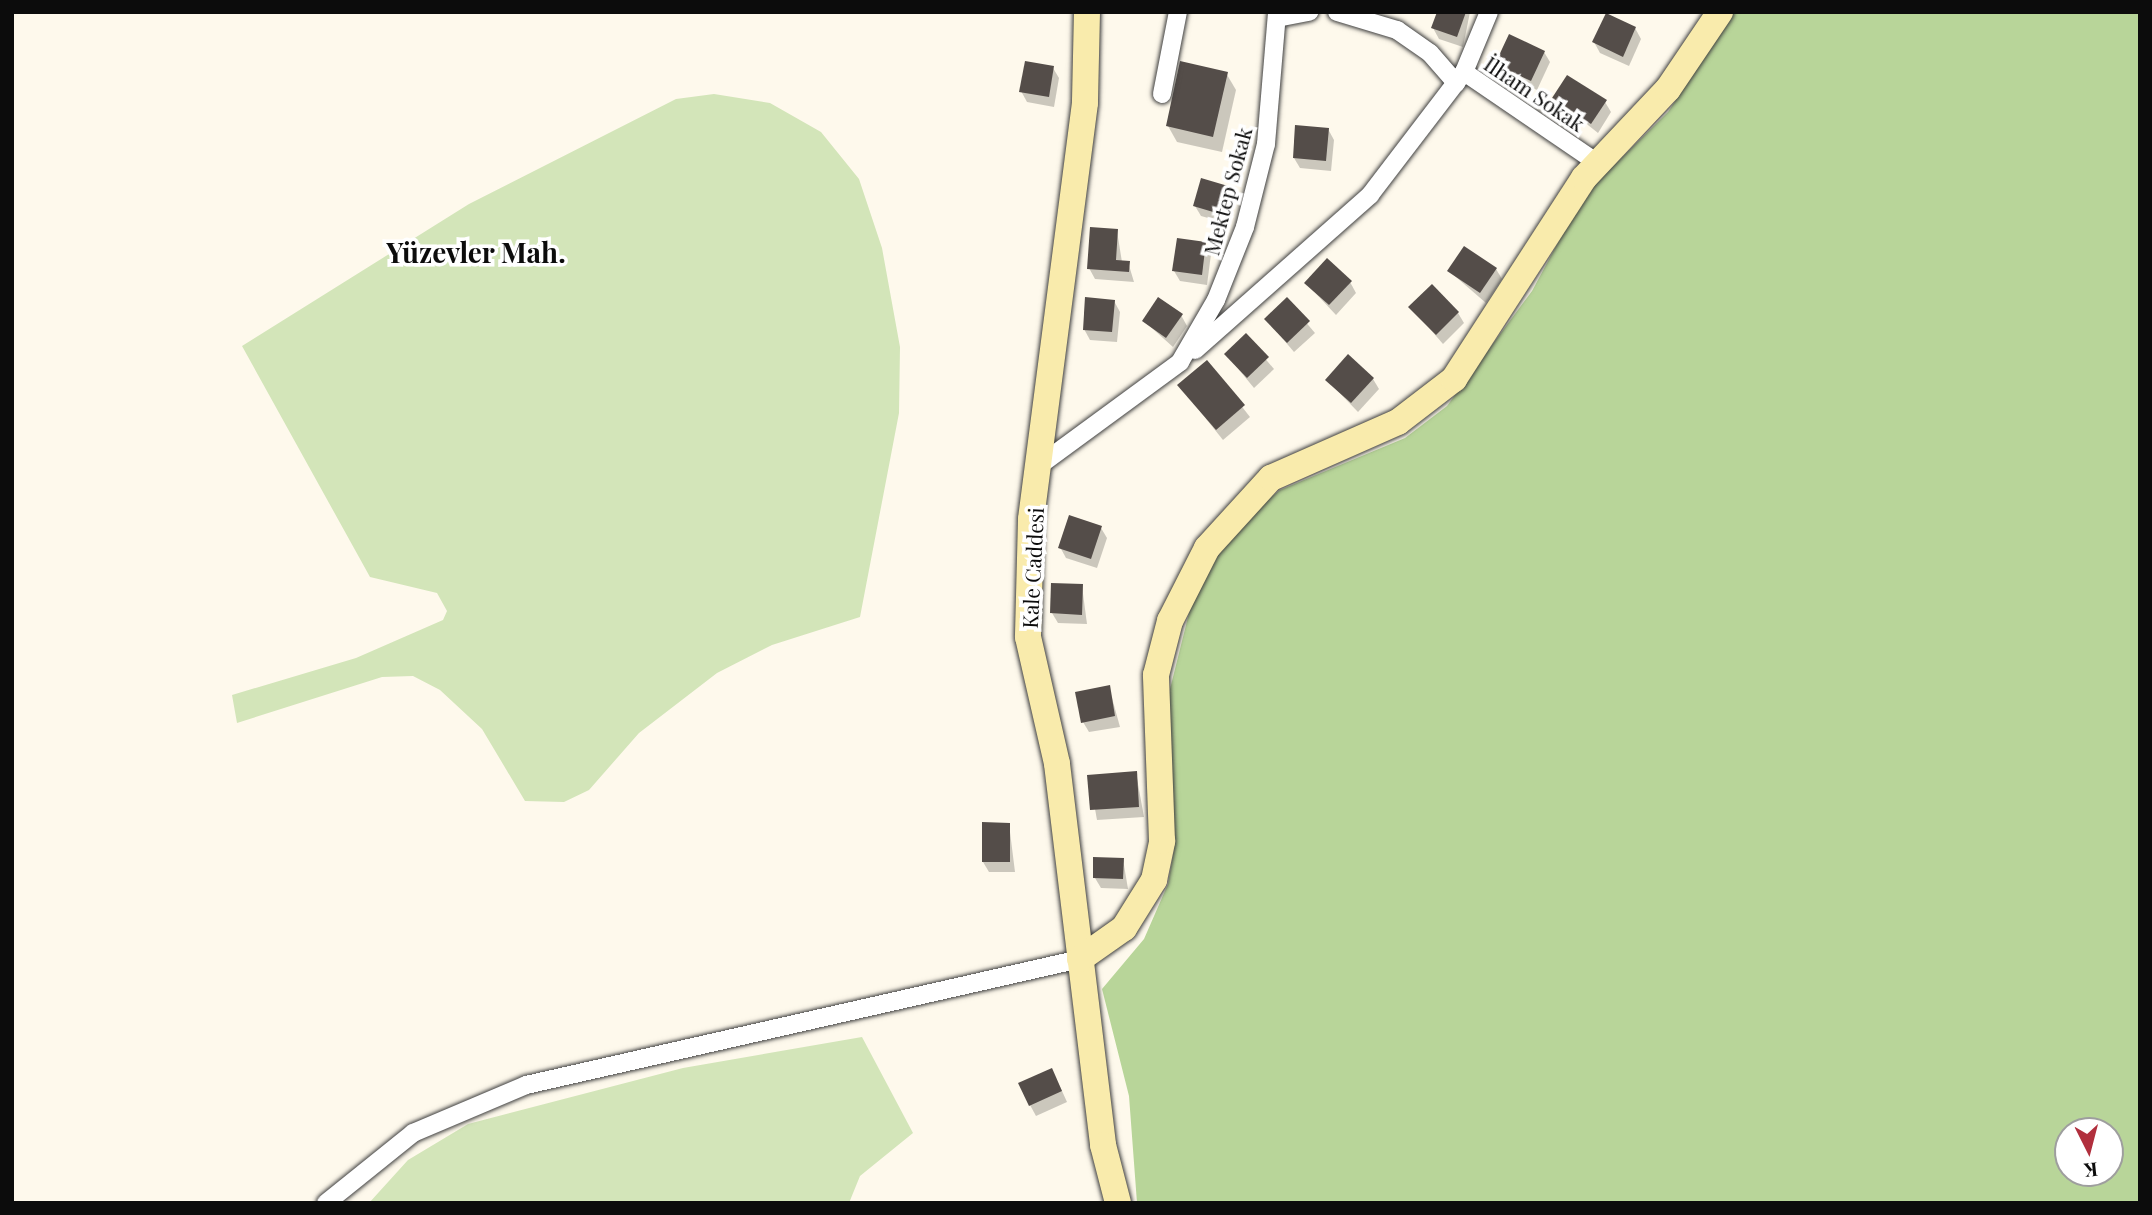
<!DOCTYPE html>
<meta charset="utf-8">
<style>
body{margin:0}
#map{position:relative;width:2152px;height:1215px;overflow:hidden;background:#fef9ec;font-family:"Playfair Display",serif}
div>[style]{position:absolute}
.green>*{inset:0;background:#d3e5b9}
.forest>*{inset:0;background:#b8d599}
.shadow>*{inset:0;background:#0003}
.building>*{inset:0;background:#544d49}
.roads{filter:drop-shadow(0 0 2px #3f3f3f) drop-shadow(0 0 2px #3f3f3f)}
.street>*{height:18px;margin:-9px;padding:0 9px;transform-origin:9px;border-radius:9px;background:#fff}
.secondary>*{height:26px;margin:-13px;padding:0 13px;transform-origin:13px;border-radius:13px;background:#f9ebac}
span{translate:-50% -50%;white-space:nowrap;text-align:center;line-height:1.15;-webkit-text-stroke:7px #fff;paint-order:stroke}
.street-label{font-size:21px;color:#0c0c0c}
.district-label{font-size:28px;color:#0c0c0c;font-weight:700}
.frame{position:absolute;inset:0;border:14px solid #0c0c0c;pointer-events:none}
.north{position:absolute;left:2054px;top:1117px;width:70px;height:70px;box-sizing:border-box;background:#fff;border:2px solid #9e9e9e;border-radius:50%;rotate:174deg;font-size:19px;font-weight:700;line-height:28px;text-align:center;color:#0c0c0c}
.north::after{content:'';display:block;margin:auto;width:24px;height:32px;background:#b12f3d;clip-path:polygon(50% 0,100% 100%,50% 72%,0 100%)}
</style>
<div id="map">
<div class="green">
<i style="clip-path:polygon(714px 94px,770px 103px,821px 132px,859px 179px,882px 248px,900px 347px,899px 413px,860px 617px,772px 645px,717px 673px,639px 733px,589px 790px,564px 802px,525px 801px,482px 729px,440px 690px,413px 676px,382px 677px,237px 723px,232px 695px,356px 658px,443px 620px,447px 611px,437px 593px,370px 577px,242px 346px,469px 204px,676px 99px)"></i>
<i style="clip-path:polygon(862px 1037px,913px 1133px,860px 1176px,849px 1203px,369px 1203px,408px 1160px,468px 1124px,683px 1068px)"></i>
</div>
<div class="forest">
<i style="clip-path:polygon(evenodd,1734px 12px,2140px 12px,2140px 1203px,1137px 1203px,1129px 1096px,1102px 989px,1144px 939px,1168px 884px,1174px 849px,1167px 701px,1190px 609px,1215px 559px,1261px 505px,1280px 490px,1405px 438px,1447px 406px,1532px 291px,1583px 196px,1668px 112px,1734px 12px,2068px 1131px,2110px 1131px,2110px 1173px,2068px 1173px,2068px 1131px)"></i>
</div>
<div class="shadow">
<i style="clip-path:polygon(1439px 12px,1470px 12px,1463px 47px,1439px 39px,1433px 28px)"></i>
<i style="clip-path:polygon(1635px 28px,1641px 39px,1629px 66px,1600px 53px,1594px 42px)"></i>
<i style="clip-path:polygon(1544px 52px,1550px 62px,1537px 90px,1503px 75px,1497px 64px)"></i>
<i style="clip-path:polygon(1053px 68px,1059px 78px,1054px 107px,1027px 102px,1021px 91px)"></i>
<i style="clip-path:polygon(1226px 73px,1236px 90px,1222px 152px,1177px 142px,1168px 126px)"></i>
<i style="clip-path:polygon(1554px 98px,1605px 102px,1611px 112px,1598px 133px)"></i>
<i style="clip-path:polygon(1328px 129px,1334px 140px,1331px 171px,1300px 168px,1294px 158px)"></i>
<i style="clip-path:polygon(1227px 188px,1233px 198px,1226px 223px,1201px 216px,1195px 206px)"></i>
<i style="clip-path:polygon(1117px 231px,1122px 262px,1128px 262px,1134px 282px,1095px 279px,1089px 268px)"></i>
<i style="clip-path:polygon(1205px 244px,1211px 254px,1207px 285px,1180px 281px,1174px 271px)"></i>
<i style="clip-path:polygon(1496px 269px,1502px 279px,1486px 303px,1449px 271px)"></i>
<i style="clip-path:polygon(1350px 282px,1356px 293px,1336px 315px,1306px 283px)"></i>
<i style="clip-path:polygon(1287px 300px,1315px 333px,1294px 352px,1266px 319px)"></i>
<i style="clip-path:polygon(1114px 301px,1120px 312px,1117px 342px,1090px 340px,1084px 329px)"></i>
<i style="clip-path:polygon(1411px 307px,1458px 313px,1464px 323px,1443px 344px)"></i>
<i style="clip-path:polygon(1181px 315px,1187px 326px,1173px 347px,1144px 321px)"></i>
<i style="clip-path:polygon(1246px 336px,1274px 369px,1254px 388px,1226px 354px)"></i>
<i style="clip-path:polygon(1207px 362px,1250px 417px,1223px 440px,1179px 385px)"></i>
<i style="clip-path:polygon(1373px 379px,1379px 389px,1358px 412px,1327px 380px)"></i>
<i style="clip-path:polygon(1101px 528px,1107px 538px,1097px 568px,1066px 558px,1060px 547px)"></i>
<i style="clip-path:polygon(1082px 586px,1087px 624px,1058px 623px,1052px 613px)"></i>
<i style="clip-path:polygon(1109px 687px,1120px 727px,1089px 732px,1083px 722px)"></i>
<i style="clip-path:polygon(1136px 773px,1144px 817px,1097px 820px,1089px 776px)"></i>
<i style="clip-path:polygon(1009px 824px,1015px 872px,989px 872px,983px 862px)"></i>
<i style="clip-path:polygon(1123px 859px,1128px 889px,1101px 888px,1095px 878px)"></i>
<i style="clip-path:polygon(1057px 1080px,1067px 1102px,1036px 1116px,1030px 1105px)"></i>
</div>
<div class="building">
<i style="clip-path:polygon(1437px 12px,1466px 12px,1457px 37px,1431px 28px)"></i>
<i style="clip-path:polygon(1606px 13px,1636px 27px,1623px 57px,1592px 42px)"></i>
<i style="clip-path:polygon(1509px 34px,1545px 51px,1531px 81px,1495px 64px)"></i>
<i style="clip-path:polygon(1025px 61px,1054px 66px,1049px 97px,1019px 92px)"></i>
<i style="clip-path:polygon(1180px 61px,1228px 72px,1213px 137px,1166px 126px)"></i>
<i style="clip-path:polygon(1567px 75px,1607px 100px,1591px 124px,1552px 98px)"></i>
<i style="clip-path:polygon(1295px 125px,1329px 128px,1326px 161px,1293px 158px)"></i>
<i style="clip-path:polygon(1201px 178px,1228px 186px,1220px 214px,1193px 206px)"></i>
<i style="clip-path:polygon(1090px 227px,1118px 229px,1116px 260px,1130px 261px,1129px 272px,1087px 269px)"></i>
<i style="clip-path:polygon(1177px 238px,1206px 242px,1202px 275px,1172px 271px)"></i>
<i style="clip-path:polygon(1464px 246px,1497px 268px,1480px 293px,1447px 271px)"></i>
<i style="clip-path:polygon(1327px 258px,1352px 281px,1329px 305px,1304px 283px)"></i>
<i style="clip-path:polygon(1432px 284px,1459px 312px,1436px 335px,1408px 307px)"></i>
<i style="clip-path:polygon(1085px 297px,1115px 300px,1112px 332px,1083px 330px)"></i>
<i style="clip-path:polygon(1158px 297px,1183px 314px,1166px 338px,1142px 321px)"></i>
<i style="clip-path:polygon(1287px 297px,1310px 321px,1287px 343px,1264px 319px)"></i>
<i style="clip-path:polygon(1246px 333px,1269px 357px,1247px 378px,1224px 354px)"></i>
<i style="clip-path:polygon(1348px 354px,1374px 378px,1351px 403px,1325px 380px)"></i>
<i style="clip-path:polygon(1207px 360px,1245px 405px,1216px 430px,1177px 385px)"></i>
<i style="clip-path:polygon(1069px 515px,1102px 526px,1091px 559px,1058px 548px)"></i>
<i style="clip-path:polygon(1051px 583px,1083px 584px,1082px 615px,1050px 613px)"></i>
<i style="clip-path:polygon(1110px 685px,1115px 716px,1081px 723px,1075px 692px)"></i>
<i style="clip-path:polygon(1137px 771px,1139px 807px,1090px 810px,1087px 775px)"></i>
<i style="clip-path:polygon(982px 822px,1010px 823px,1010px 862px,982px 862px)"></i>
<i style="clip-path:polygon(1093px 857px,1124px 858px,1123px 879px,1093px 878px)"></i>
<i style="clip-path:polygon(1052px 1068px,1062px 1091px,1029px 1106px,1018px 1083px)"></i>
</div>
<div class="roads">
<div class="street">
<i style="left:1337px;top:12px;width:63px;rotate:16.7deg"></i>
<i style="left:1397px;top:30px;width:40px;rotate:34.9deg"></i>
<i style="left:1430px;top:53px;width:40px;rotate:49deg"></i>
<i style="left:1489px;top:12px;width:65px;rotate:112.6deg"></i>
<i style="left:1464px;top:72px;width:163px;rotate:34.3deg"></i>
<i style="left:1277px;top:18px;width:33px;rotate:-11deg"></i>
<i style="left:1162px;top:94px;width:84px;rotate:-79deg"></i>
<i style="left:1195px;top:350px;width:234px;rotate:-41.5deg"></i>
<i style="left:1370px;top:195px;width:155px;rotate:-52.6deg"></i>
<i style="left:1040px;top:465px;width:174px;rotate:-36.3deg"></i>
<i style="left:1180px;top:362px;width:72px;rotate:-59.9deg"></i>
<i style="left:1216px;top:300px;width:79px;rotate:-68.3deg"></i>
<i style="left:1245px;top:227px;width:86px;rotate:-75.8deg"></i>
<i style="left:1266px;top:144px;width:132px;rotate:-85.2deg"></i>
<i style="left:326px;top:1203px;width:112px;rotate:-38.8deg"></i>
<i style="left:413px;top:1133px;width:123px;rotate:-23deg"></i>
<i style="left:526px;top:1085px;width:568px;rotate:-12.81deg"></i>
</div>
<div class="secondary">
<i style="left:1087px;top:12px;width:91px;rotate:91.3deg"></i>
<i style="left:1085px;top:103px;width:420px;rotate:97.4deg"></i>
<i style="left:1031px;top:520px;width:117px;rotate:91.5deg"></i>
<i style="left:1028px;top:637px;width:130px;rotate:77.1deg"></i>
<i style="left:1057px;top:764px;width:384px;rotate:83.1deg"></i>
<i style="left:1103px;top:1145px;width:60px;rotate:75.5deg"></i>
<i style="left:1080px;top:959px;width:54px;rotate:-35.2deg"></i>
<i style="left:1124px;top:928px;width:57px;rotate:-58deg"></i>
<i style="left:1154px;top:880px;width:40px;rotate:-78deg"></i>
<i style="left:1162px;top:841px;width:166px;rotate:-92.1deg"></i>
<i style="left:1156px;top:675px;width:56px;rotate:-75.5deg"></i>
<i style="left:1170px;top:621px;width:82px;rotate:-63.1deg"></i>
<i style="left:1207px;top:548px;width:95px;rotate:-47.6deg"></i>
<i style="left:1271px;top:478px;width:139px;rotate:-23.8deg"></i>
<i style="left:1398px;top:422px;width:71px;rotate:-37.5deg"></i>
<i style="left:1454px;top:379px;width:239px;rotate:-57.1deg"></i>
<i style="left:1584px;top:178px;width:122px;rotate:-46.7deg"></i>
<i style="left:1668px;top:89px;width:93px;rotate:-56deg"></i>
</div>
</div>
<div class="street-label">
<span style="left:1535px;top:93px;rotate:34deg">İlham Sokak</span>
<span style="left:1227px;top:191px;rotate:-75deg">Mektep Sokak</span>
<span style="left:1032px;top:568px;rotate:-87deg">Kale Caddesi</span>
</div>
<div class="district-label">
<span style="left:476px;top:252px">Yüzevler Mah.</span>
</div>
<div class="frame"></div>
<div class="north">K</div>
</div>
